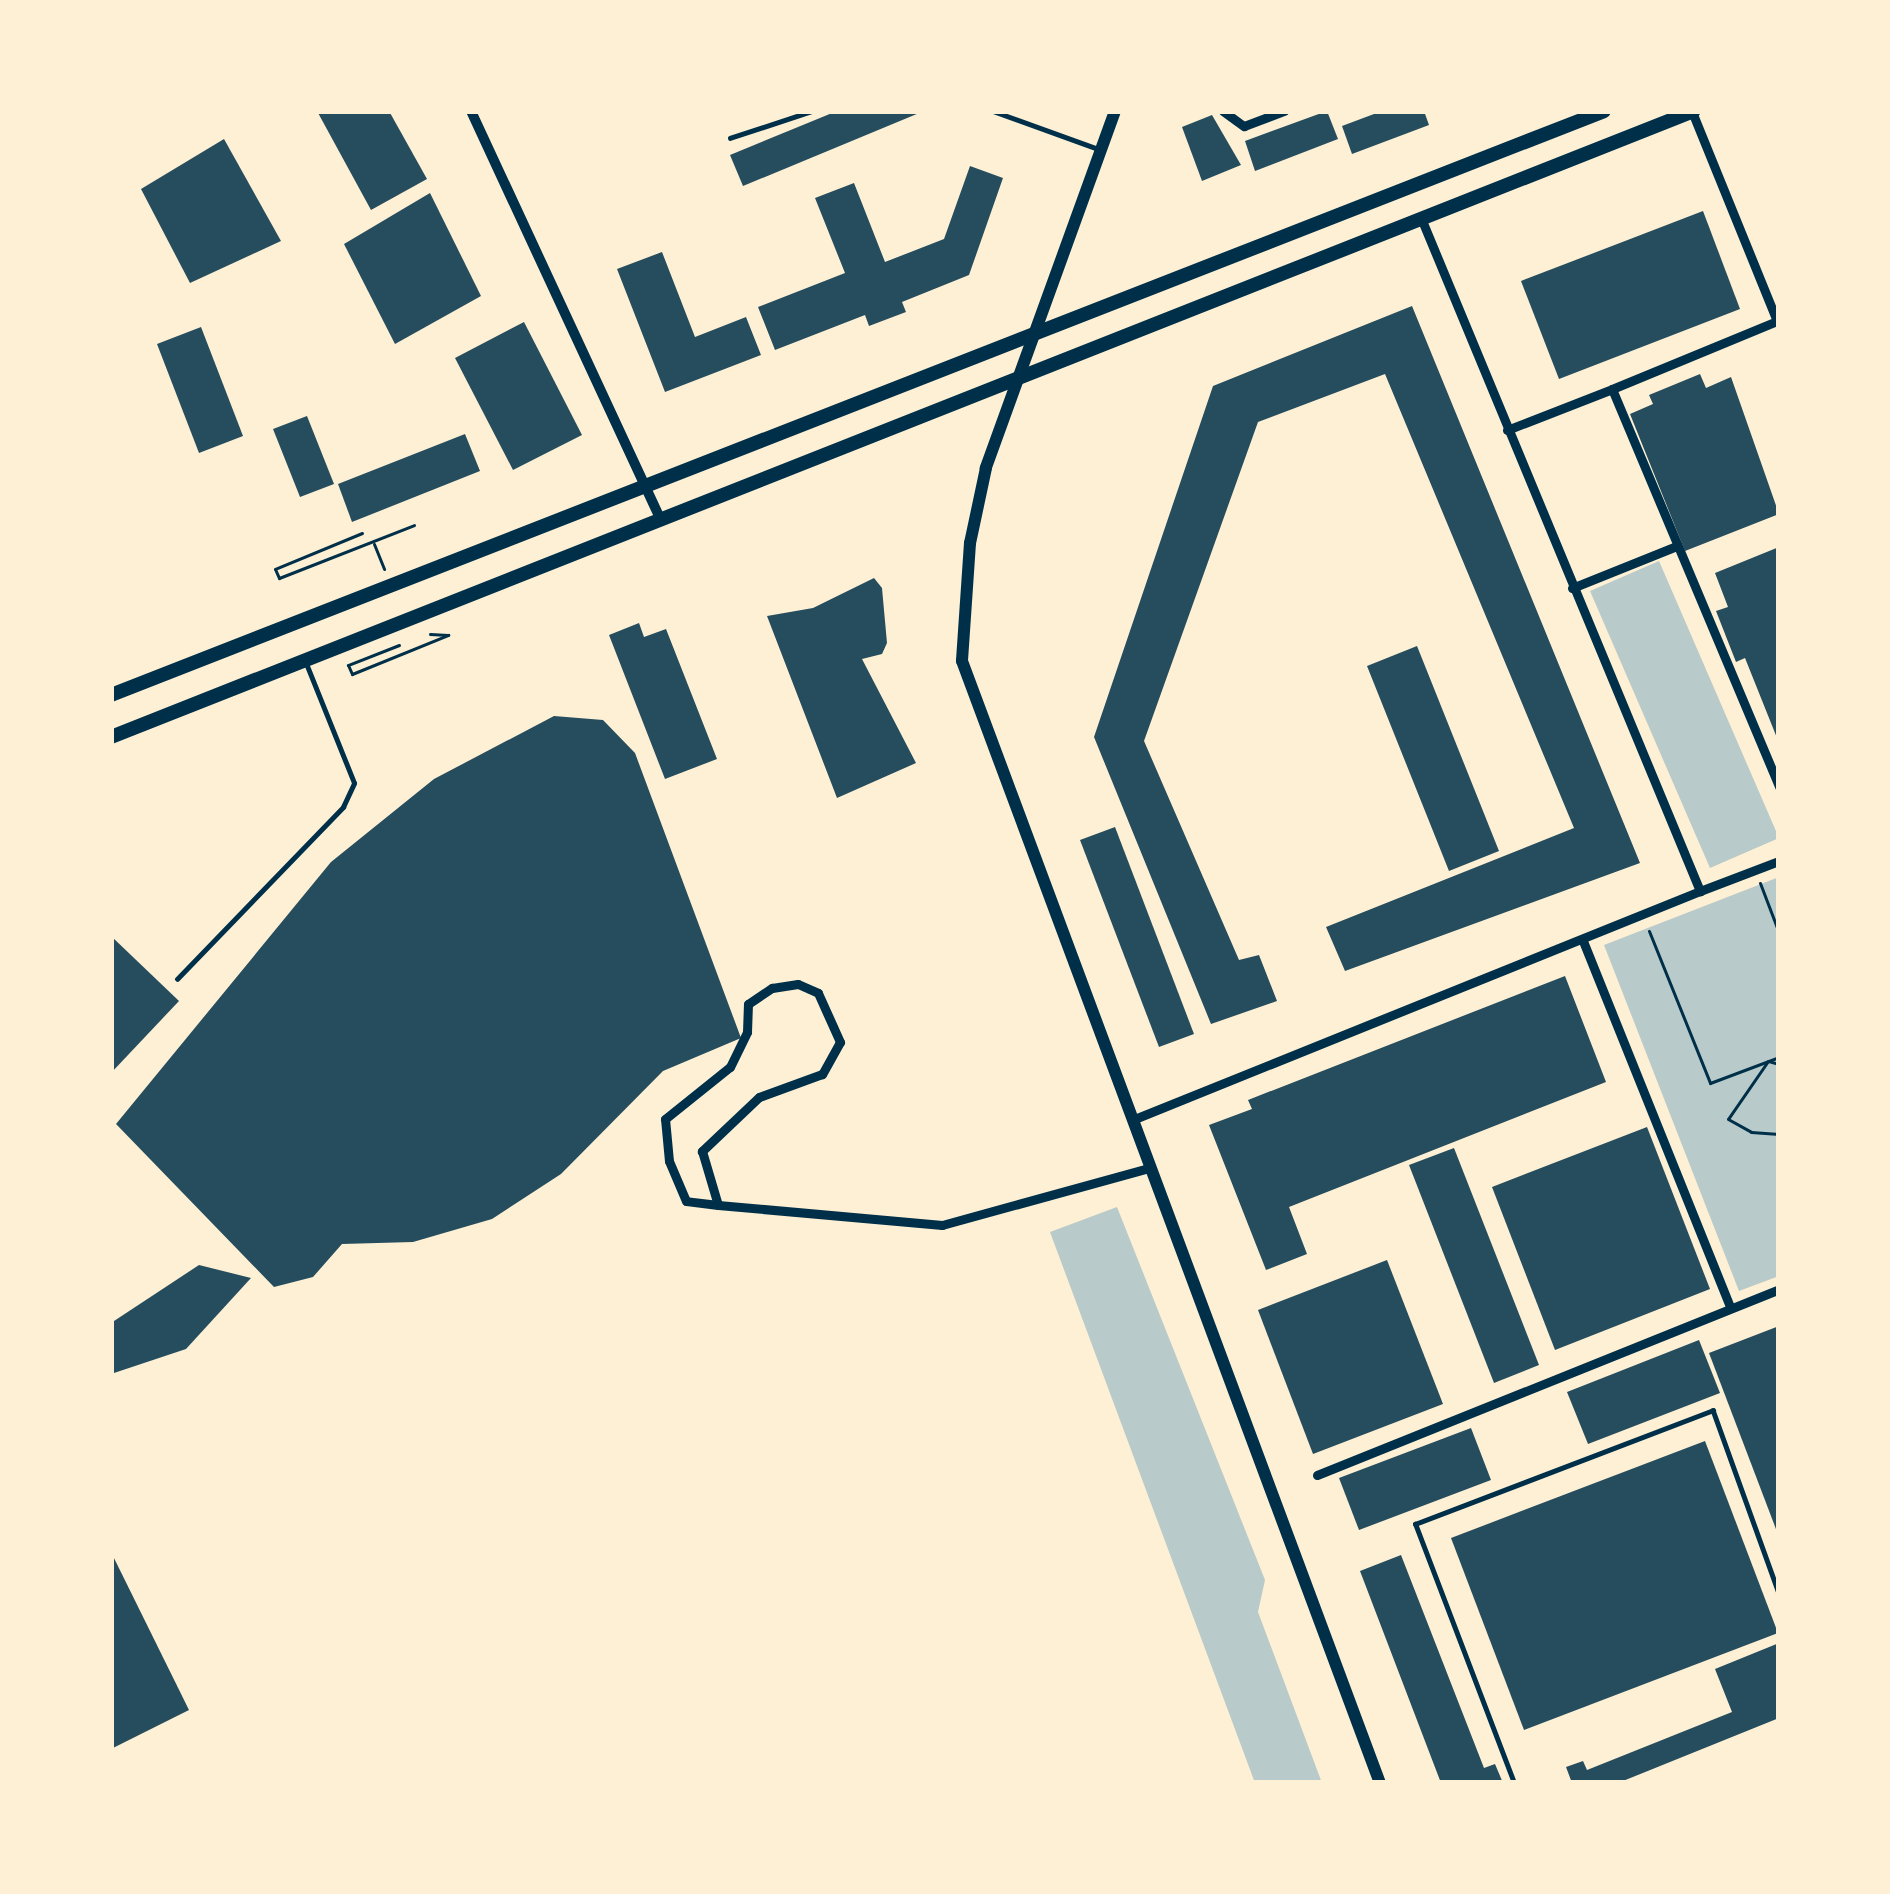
<!DOCTYPE html>
<style>
body{margin:0}
#map{position:relative;width:1890px;height:1894px;overflow:hidden;background:#fdf0d5;font-family:Manrope,sans-serif}
div>[style]{position:absolute}
.green>*{inset:0;background:#b9caca}
.building>*{inset:0;background:#264d5e}
.path>*{height:3px;margin:-1.5px;padding:0 1.5px;transform-origin:1.5px;border-radius:1.5px;background:#003049}
.service>*{height:4.5px;margin:-2.25px;padding:0 2.25px;transform-origin:2.25px;border-radius:2.25px;background:#003049}
.minor>*{height:9px;margin:-4.5px;padding:0 4.5px;transform-origin:4.5px;border-radius:4.5px;background:#003049}
.tertiary>*{height:10px;margin:-5px;padding:0 5px;transform-origin:5px;border-radius:5px;background:#003049}
.secondary>*{height:12px;margin:-6px;padding:0 6px;transform-origin:6px;border-radius:6px;background:#003049}
.primary>*{height:14px;margin:-7px;padding:0 7px;transform-origin:7px;border-radius:7px;background:#003049}
span{translate:-50% -50%;white-space:nowrap;text-align:center;line-height:1.15;-webkit-text-stroke:9px #fdf0d5;paint-order:stroke}
.frame{position:absolute;inset:0;border:114px solid #fdf0d5;pointer-events:none}
</style>
<div id="map">
<div class="green">
<i style="clip-path:polygon(1659px 561px,1779px 838px,1710px 868px,1590px 591px)"></i>
<i style="clip-path:polygon(1779px 877px,1779px 1276px,1739px 1291px,1604px 945px)"></i>
<i style="clip-path:polygon(1117px 1207px,1265px 1580px,1258px 1612px,1322px 1783px,1255px 1783px,1050px 1232px)"></i>
</div>
<div class="building">
<i style="clip-path:polygon(317px 111px,389px 111px,427px 179px,371px 210px)"></i>
<i style="clip-path:polygon(837px 111px,924px 111px,743px 186px,730px 155px)"></i>
<i style="clip-path:polygon(1327px 111px,1338px 139px,1255px 171px,1245px 141px)"></i>
<i style="clip-path:polygon(1382px 111px,1424px 111px,1429px 125px,1352px 154px,1342px 126px)"></i>
<i style="clip-path:polygon(1212px 115px,1241px 165px,1202px 181px,1182px 127px)"></i>
<i style="clip-path:polygon(224px 139px,281px 241px,190px 283px,141px 189px)"></i>
<i style="clip-path:polygon(970px 166px,1003px 178px,969px 275px,902px 302px,906px 312px,869px 326px,865px 315px,775px 350px,758px 307px,845px 273px,815px 198px,854px 183px,885px 262px,944px 239px)"></i>
<i style="clip-path:polygon(430px 193px,481px 296px,395px 344px,344px 244px)"></i>
<i style="clip-path:polygon(1703px 211px,1740px 309px,1559px 379px,1521px 281px)"></i>
<i style="clip-path:polygon(662px 252px,695px 337px,746px 317px,761px 355px,665px 392px,617px 269px)"></i>
<i style="clip-path:polygon(1412px 306px,1640px 863px,1345px 971px,1326px 927px,1574px 828px,1385px 374px,1258px 422px,1144px 741px,1239px 960px,1259px 955px,1277px 1001px,1211px 1024px,1094px 737px,1213px 386px)"></i>
<i style="clip-path:polygon(524px 322px,582px 435px,513px 470px,455px 358px)"></i>
<i style="clip-path:polygon(201px 327px,243px 436px,199px 453px,157px 344px)"></i>
<i style="clip-path:polygon(1700px 374px,1706px 388px,1731px 377px,1779px 514px,1685px 551px,1630px 414px,1653px 404px,1649px 395px)"></i>
<i style="clip-path:polygon(307px 416px,334px 484px,300px 497px,273px 429px)"></i>
<i style="clip-path:polygon(465px 434px,480px 471px,352px 522px,338px 484px)"></i>
<i style="clip-path:polygon(1779px 547px,1779px 743px,1745px 658px,1736px 662px,1716px 611px,1728px 607px,1715px 573px)"></i>
<i style="clip-path:polygon(874px 578px,882px 588px,887px 643px,882px 654px,862px 659px,916px 763px,837px 798px,767px 616px,813px 608px)"></i>
<i style="clip-path:polygon(639px 623px,644px 637px,666px 629px,717px 759px,665px 779px,609px 635px)"></i>
<i style="clip-path:polygon(1417px 646px,1499px 851px,1449px 871px,1367px 666px)"></i>
<i style="clip-path:polygon(554px 716px,603px 720px,635px 753px,741px 1038px,663px 1071px,561px 1174px,492px 1219px,413px 1242px,342px 1244px,313px 1277px,274px 1287px,116px 1124px,331px 862px,434px 779px)"></i>
<i style="clip-path:polygon(1115px 827px,1194px 1034px,1159px 1047px,1080px 840px)"></i>
<i style="clip-path:polygon(111px 936px,179px 1001px,111px 1073px)"></i>
<i style="clip-path:polygon(1565px 976px,1606px 1082px,1289px 1207px,1307px 1254px,1266px 1270px,1209px 1125px,1252px 1109px,1248px 1100px)"></i>
<i style="clip-path:polygon(1647px 1127px,1710px 1289px,1555px 1350px,1492px 1187px)"></i>
<i style="clip-path:polygon(1454px 1148px,1539px 1365px,1494px 1383px,1409px 1165px)"></i>
<i style="clip-path:polygon(1387px 1260px,1443px 1404px,1313px 1454px,1258px 1310px)"></i>
<i style="clip-path:polygon(199px 1265px,251px 1278px,186px 1349px,111px 1374px,111px 1323px)"></i>
<i style="clip-path:polygon(1779px 1326px,1779px 1537px,1709px 1353px)"></i>
<i style="clip-path:polygon(1699px 1340px,1720px 1393px,1588px 1444px,1567px 1392px)"></i>
<i style="clip-path:polygon(1471px 1428px,1491px 1480px,1359px 1530px,1339px 1478px)"></i>
<i style="clip-path:polygon(1705px 1441px,1778px 1633px,1524px 1730px,1451px 1538px)"></i>
<i style="clip-path:polygon(111px 1552px,189px 1710px,111px 1749px)"></i>
<i style="clip-path:polygon(1401px 1555px,1484px 1768px,1495px 1764px,1503px 1783px,1441px 1783px,1360px 1571px)"></i>
<i style="clip-path:polygon(1779px 1643px,1779px 1718px,1618px 1783px,1572px 1783px,1566px 1767px,1583px 1761px,1587px 1770px,1732px 1712px,1715px 1669px)"></i>
</div>
<div class="path">
<i style="left:362px;top:533px;width:94px;rotate:157.5deg"></i>
<i style="left:275px;top:569px;width:10px;rotate:66deg"></i>
<i style="left:279px;top:578px;width:145px;rotate:-21.4deg"></i>
<i style="left:374px;top:544px;width:27px;rotate:68deg"></i>
<i style="left:399px;top:645px;width:55px;rotate:158.6deg"></i>
<i style="left:348px;top:665px;width:10px;rotate:66deg"></i>
<i style="left:352px;top:674px;width:104px;rotate:-22.1deg"></i>
<i style="left:448px;top:635px;width:18px;rotate:-177deg"></i>
<i style="left:1760px;top:883px;width:53px;rotate:69.2deg"></i>
<i style="left:1649px;top:931px;width:164px;rotate:68.1deg"></i>
<i style="left:1710px;top:1083px;width:74px;rotate:-20.6deg"></i>
<i style="left:1779px;top:1064px;width:11px;rotate:-165deg"></i>
<i style="left:1768px;top:1061px;width:70px;rotate:124.6deg"></i>
<i style="left:1728px;top:1119px;width:26px;rotate:29deg"></i>
<i style="left:1751px;top:1132px;width:28px;rotate:4deg"></i>
</div>
<div class="service">
<i style="left:993px;top:111px;width:109px;rotate:19.8deg"></i>
<i style="left:730px;top:138px;width:86px;rotate:-18.2deg"></i>
<i style="left:177px;top:979px;width:239px;rotate:-46deg"></i>
<i style="left:343px;top:807px;width:26px;rotate:-65deg"></i>
<i style="left:354px;top:783px;width:131px;rotate:-111.9deg"></i>
<i style="left:1514px;top:1783px;width:277px;rotate:-110.9deg"></i>
<i style="left:1415px;top:1524px;width:319px;rotate:-20.9deg"></i>
<i style="left:1713px;top:1410px;width:195px;rotate:70.2deg"></i>
</div>
<div class="minor">
<i style="left:1223px;top:111px;width:26px;rotate:36deg"></i>
<i style="left:1244px;top:126px;width:43px;rotate:-20.6deg"></i>
<i style="left:1421px;top:218px;width:729px;rotate:67.48deg"></i>
<i style="left:1700px;top:891px;width:85px;rotate:-20.8deg"></i>
<i style="left:1612px;top:389px;width:178px;rotate:-22.4deg"></i>
<i style="left:1777px;top:321px;width:226px;rotate:-112.1deg"></i>
<i style="left:1507px;top:430px;width:113px;rotate:-21.3deg"></i>
<i style="left:1612px;top:389px;width:432px;rotate:67.2deg"></i>
<i style="left:1572px;top:588px;width:110px;rotate:-21.9deg"></i>
<i style="left:1583px;top:941px;width:393px;rotate:68.1deg"></i>
<i style="left:1132px;top:1120px;width:612px;rotate:-21.96deg"></i>
<i style="left:718px;top:1205px;width:32px;rotate:-173deg"></i>
<i style="left:686px;top:1201px;width:43px;rotate:-113deg"></i>
<i style="left:669px;top:1161px;width:42px;rotate:-95.4deg"></i>
<i style="left:665px;top:1119px;width:83px;rotate:-38.7deg"></i>
<i style="left:730px;top:1067px;width:39px;rotate:-64deg"></i>
<i style="left:747px;top:1032px;width:28px;rotate:-88deg"></i>
<i style="left:748px;top:1004px;width:29px;rotate:-34deg"></i>
<i style="left:772px;top:988px;width:26px;rotate:-9deg"></i>
<i style="left:798px;top:984px;width:22px;rotate:24deg"></i>
<i style="left:818px;top:993px;width:54px;rotate:65.8deg"></i>
<i style="left:840px;top:1042px;width:37px;rotate:119deg"></i>
<i style="left:822px;top:1074px;width:67px;rotate:159.9deg"></i>
<i style="left:759px;top:1097px;width:79px;rotate:136.5deg"></i>
<i style="left:702px;top:1151px;width:56px;rotate:73.5deg"></i>
<i style="left:718px;top:1205px;width:225px;rotate:5.1deg"></i>
<i style="left:942px;top:1225px;width:215px;rotate:-15.4deg"></i>
<i style="left:1317px;top:1475px;width:498px;rotate:-21.9deg"></i>
</div>
<div class="tertiary">
<i style="left:471px;top:111px;width:449px;rotate:65.1deg"></i>
</div>
<div class="secondary">
<i style="left:1115px;top:111px;width:380px;rotate:109.9deg"></i>
<i style="left:986px;top:468px;width:77px;rotate:102deg"></i>
<i style="left:970px;top:543px;width:118px;rotate:93.9deg"></i>
<i style="left:962px;top:661px;width:1197px;rotate:69.57deg"></i>
</div>
<div class="primary">
<i style="left:111px;top:695px;width:1603px;rotate:-21.36deg"></i>
<i style="left:111px;top:737px;width:1702px;rotate:-21.58deg"></i>
</div>
<div class="frame"></div>
</div>
